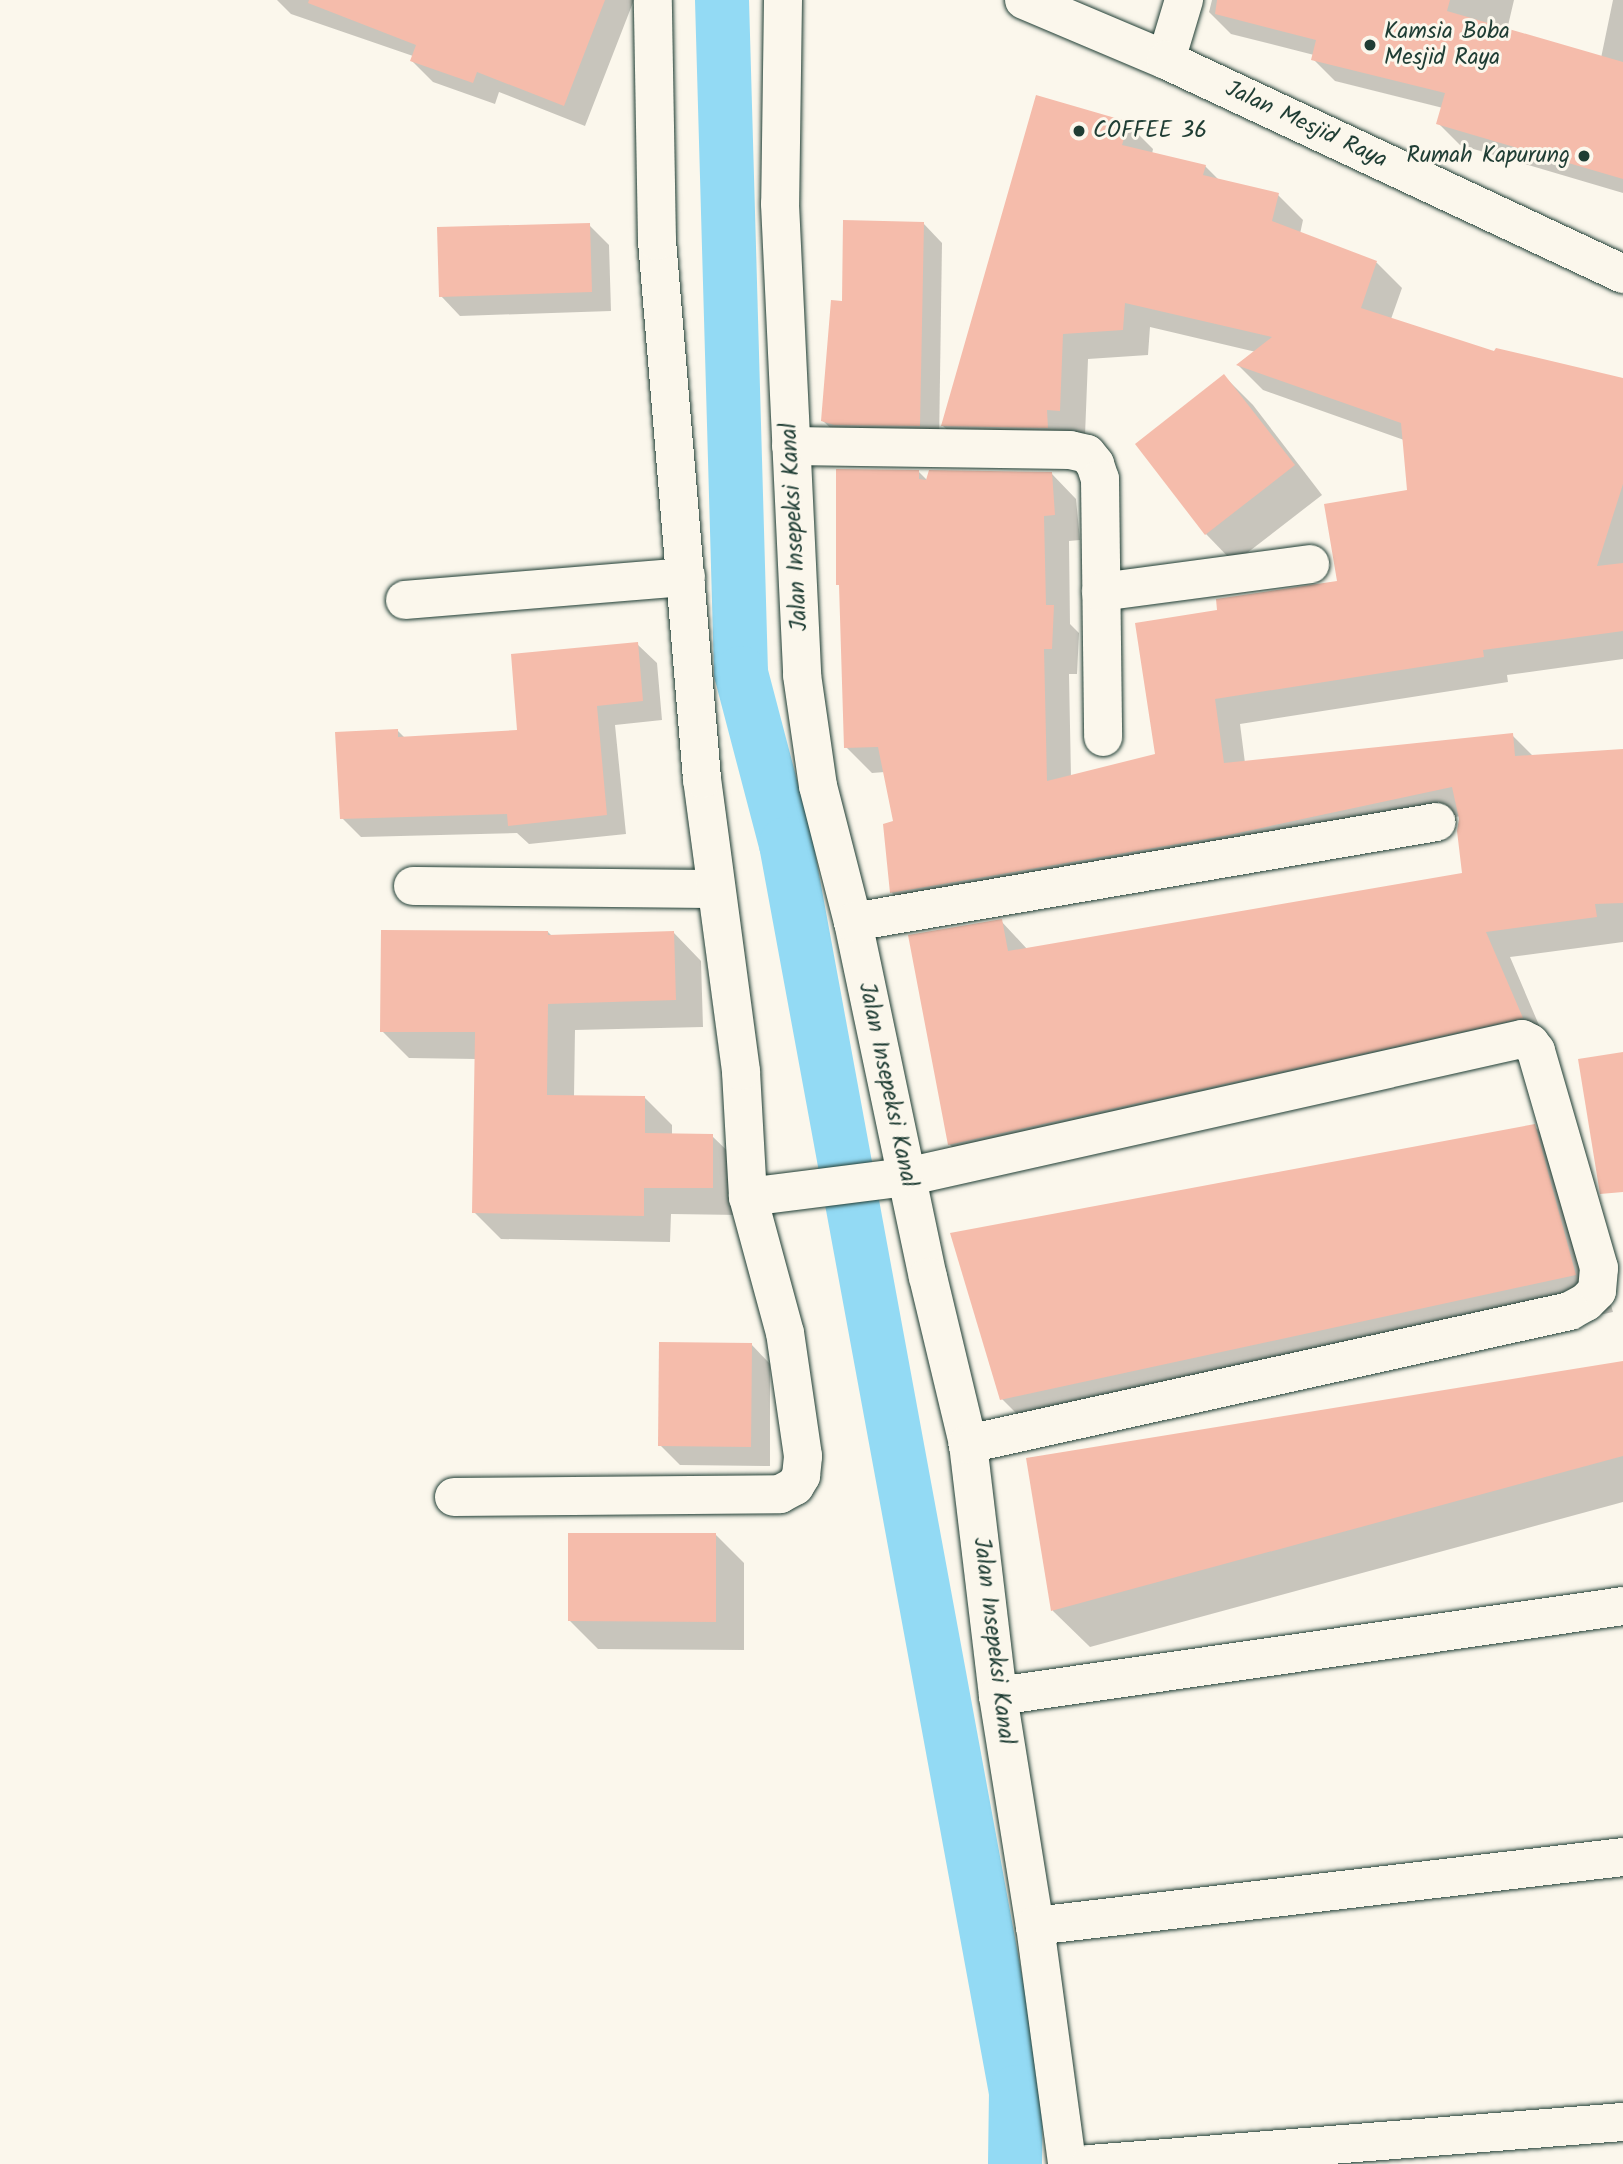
<!DOCTYPE html>
<style>
body{margin:0}
#map{position:relative;width:1623px;height:2164px;overflow:hidden;background:#fbf7ec;font-family:Kalam,sans-serif}
div>[style]{position:absolute}
.shadow>*{inset:0;background:#0003}
.canal>*{height:54px;margin:-27px;padding:0 27px;transform-origin:27px;border-radius:27px;background:#93daf4}
.building>*{inset:0;background:#f5bcab}
.roads{filter:drop-shadow(0 0 2px #1f3d34) drop-shadow(0 0 2px #1f3d34)}
.minor>*{height:38px;margin:-19px;padding:0 19px;transform-origin:19px;border-radius:19px;background:#fbf7ec}
.tertiary>*{height:38px;margin:-19px;padding:0 19px;transform-origin:19px;border-radius:19px;background:#fbf7ec}
.dots>*{width:19px;height:19px;translate:-50% -50%;box-sizing:border-box;border:4px solid #fbf7ec;border-radius:50%}
span{translate:-50% -50%;white-space:nowrap;text-align:center;line-height:1.15;-webkit-text-stroke:6px #fbf7ec;paint-order:stroke}
.poi-label{font-size:23px;color:#1f3d34}
.left{translate:0 -50%;text-align:left}
.right{translate:-100% -50%;text-align:right}
.street-label{font-size:23px;color:#1f3d34}
</style>
<div id="map">
<div class="shadow">
<i style="clip-path:polygon(277px 0,634px 0,585px 126px,499px 92px,495px 104px,433px 82px,412px 61px,413px 56px,291px 14px)"></i>
<i style="clip-path:polygon(1212px 0,1514px 0,1507px 30px,1601px 58px,1613px 0,1623px 0,1623px 193px,1460px 145px,1438px 123px,1443px 108px,1335px 81px,1313px 59px,1314px 55px,1231px 34px,1209px 12px)"></i>
<i style="clip-path:polygon(1128px 124px,1153px 149px,1152px 154px,1205px 166px,1220px 181px,1278px 195px,1303px 220px,1300px 234px,1377px 263px,1402px 288px,1391px 319px,1495px 353px,1623px 380px,1623px 659px,1507px 675px,1508px 682px,1240px 724px,1245px 763px,1512px 735px,1533px 756px,1623px 751px,1623px 942px,1510px 957px,1547px 1044px,975px 1170px,949px 1144px,1001px 921px,1028px 950px,1463px 875px,1460px 816px,1250px 861px,917px 918px,892px 893px,895px 823px,885px 772px,872px 773px,846px 747px,918px 471px,928px 481px,1051px 473px,1076px 499px,1080px 540px,1069px 541px,1070px 624px,1079px 633px,1077px 674px,1069px 674px,1071px 777px,1157px 755px,1219px 611px,1339px 582px,1409px 492px,1404px 440px,1263px 390px,1238px 365px,1256px 352px,1150px 327px,1148px 355px,1088px 359px,1085px 436px,969px 451px,943px 426px)"></i>
<i style="clip-path:polygon(923px 223px,942px 243px,939px 445px,843px 440px,823px 421px,843px 303px)"></i>
<i style="clip-path:polygon(589px 225px,609px 245px,611px 311px,460px 316px,441px 296px)"></i>
<i style="clip-path:polygon(1224px 376px,1253px 405px,1322px 495px,1234px 563px,1206px 534px)"></i>
<i style="clip-path:polygon(637px 644px,657px 663px,662px 720px,615px 725px,626px 834px,529px 844px,517px 833px,361px 837px,342px 818px,397px 730px,405px 738px,519px 732px)"></i>
<i style="clip-path:polygon(548px 932px,552px 936px,674px 933px,701px 961px,703px 1027px,575px 1030px,574px 1097px,645px 1098px,672px 1125px,672px 1135px,712px 1136px,740px 1163px,739px 1215px,671px 1214px,670px 1242px,501px 1239px,474px 1212px,476px 1059px,409px 1058px,382px 1031px)"></i>
<i style="clip-path:polygon(1534px 1126px,1571px 1163px,1613px 1312px,1039px 1436px,1002px 1399px)"></i>
<i style="clip-path:polygon(751px 1344px,770px 1364px,770px 1466px,680px 1465px,660px 1445px)"></i>
<i style="clip-path:polygon(1623px 1386px,1623px 1502px,1090px 1647px,1053px 1611px,1029px 1460px)"></i>
<i style="clip-path:polygon(716px 1535px,744px 1563px,744px 1650px,598px 1649px,569px 1620px)"></i>
</div>
<div class="canal">
<i style="left:722px;top:0;width:673px;rotate:88.38deg"></i>
<i style="left:741px;top:673px;width:177px;rotate:75.3deg"></i>
<i style="left:786px;top:844px;width:1269px;rotate:79.56deg"></i>
<i style="left:1016px;top:2092px;width:72px;rotate:90.8deg"></i>
</div>
<div class="building">
<i style="clip-path:polygon(309px 0,605px 0,564px 106px,477px 72px,473px 83px,410px 61px,416px 45px,308px 3px)"></i>
<i style="clip-path:polygon(1217px 0,1450px 0,1447px 11px,1623px 62px,1623px 179px,1436px 124px,1445px 93px,1311px 60px,1316px 40px,1215px 14px)"></i>
<i style="clip-path:polygon(1036px 95px,1129px 122px,1122px 145px,1206px 165px,1203px 175px,1279px 193px,1272px 221px,1377px 261px,1361px 308px,1494px 351px,1496px 348px,1623px 378px,1623px 484px,1597px 566px,1623px 563px,1623px 631px,1483px 650px,1484px 657px,1215px 699px,1224px 763px,1513px 733px,1515px 756px,1623px 749px,1623px 903px,1595px 904px,1597px 917px,1486px 932px,1523px 1018px,948px 1145px,908px 935px,1002px 919px,1008px 951px,1462px 873px,1457px 831px,1459px 819px,1452px 787px,1224px 836px,890px 893px,883px 824px,893px 821px,878px 747px,844px 748px,839px 585px,836px 585px,836px 469px,919px 470px,919px 479px,926px 480px,929px 470px,1052px 472px,1055px 515px,1044px 516px,1046px 605px,1054px 605px,1052px 649px,1044px 649px,1047px 781px,1155px 754px,1135px 623px,1217px 610px,1216px 599px,1337px 581px,1324px 504px,1407px 490px,1401px 423px,1236px 365px,1272px 337px,1125px 303px,1123px 330px,1063px 334px,1060px 411px,1047px 410px,1048px 428px,941px 426px)"></i>
<i style="clip-path:polygon(843px 220px,924px 222px,920px 426px,834px 425px,821px 421px,831px 300px,842px 301px)"></i>
<i style="clip-path:polygon(590px 223px,592px 292px,439px 297px,437px 227px)"></i>
<i style="clip-path:polygon(1224px 374px,1295px 465px,1205px 535px,1135px 444px)"></i>
<i style="clip-path:polygon(638px 642px,643px 701px,597px 706px,607px 815px,508px 826px,507px 814px,340px 819px,335px 732px,398px 729px,398px 737px,517px 730px,511px 654px)"></i>
<i style="clip-path:polygon(381px 930px,548px 931px,548px 935px,674px 931px,676px 1000px,548px 1004px,547px 1095px,645px 1096px,645px 1133px,713px 1134px,713px 1188px,644px 1188px,644px 1216px,472px 1213px,475px 1032px,380px 1032px)"></i>
<i style="clip-path:polygon(1623px 1052px,1623px 1192px,1600px 1194px,1578px 1059px)"></i>
<i style="clip-path:polygon(1535px 1124px,1576px 1275px,1000px 1400px,950px 1233px)"></i>
<i style="clip-path:polygon(659px 1342px,752px 1343px,751px 1447px,658px 1446px)"></i>
<i style="clip-path:polygon(1623px 1361px,1623px 1456px,1051px 1611px,1026px 1458px)"></i>
<i style="clip-path:polygon(568px 1533px,716px 1533px,716px 1622px,568px 1621px)"></i>
</div>
<div class="roads">
<div class="minor">
<i style="left:783px;top:0;width:204px;rotate:90.8deg"></i>
<i style="left:780px;top:204px;width:472px;rotate:87.3deg"></i>
<i style="left:802px;top:675px;width:112px;rotate:81.8deg"></i>
<i style="left:818px;top:786px;width:140px;rotate:75.6deg"></i>
<i style="left:853px;top:922px;width:363px;rotate:78.1deg"></i>
<i style="left:928px;top:1277px;width:172px;rotate:76.5deg"></i>
<i style="left:968px;top:1444px;width:254px;rotate:83.2deg"></i>
<i style="left:998px;top:1696px;width:233px;rotate:80.9deg"></i>
<i style="left:1035px;top:1926px;width:240px;rotate:82.3deg"></i>
<i style="left:1166px;top:60px;width:63px;rotate:-73.3deg"></i>
<i style="left:791px;top:446px;width:279px;rotate:0.8deg"></i>
<i style="left:1070px;top:450px;width:17px;rotate:13deg"></i>
<i style="left:1087px;top:454px;width:13px;rotate:51deg"></i>
<i style="left:1095px;top:464px;width:16px;rotate:72deg"></i>
<i style="left:1100px;top:479px;width:258px;rotate:89.3deg"></i>
<i style="left:1101px;top:592px;width:211px;rotate:-7.6deg"></i>
<i style="left:405px;top:600px;width:282px;rotate:-4.7deg"></i>
<i style="left:413px;top:886px;width:301px;rotate:0.6deg"></i>
<i style="left:853px;top:922px;width:592px;rotate:-9.72deg"></i>
<i style="left:748px;top:1197px;width:159px;rotate:-7.2deg"></i>
<i style="left:906px;top:1177px;width:631px;rotate:-12.63deg"></i>
<i style="left:1522px;top:1039px;width:9px;rotate:27deg"></i>
<i style="left:1530px;top:1043px;width:10px;rotate:53deg"></i>
<i style="left:1536px;top:1051px;width:226px;rotate:73.8deg"></i>
<i style="left:1599px;top:1268px;width:23px;rotate:95deg"></i>
<i style="left:1597px;top:1291px;width:16px;rotate:135deg"></i>
<i style="left:1586px;top:1302px;width:18px;rotate:151deg"></i>
<i style="left:1570px;top:1311px;width:617px;rotate:167.54deg"></i>
<i style="left:454px;top:1497px;width:326px;rotate:-0.5deg"></i>
<i style="left:780px;top:1494px;width:17px;rotate:-28deg"></i>
<i style="left:795px;top:1486px;width:12px;rotate:-59deg"></i>
<i style="left:801px;top:1476px;width:20px;rotate:-84deg"></i>
<i style="left:803px;top:1456px;width:124px;rotate:-98.3deg"></i>
<i style="left:785px;top:1333px;width:141px;rotate:-105.2deg"></i>
<i style="left:748px;top:1197px;width:126px;rotate:-93.2deg"></i>
<i style="left:741px;top:1071px;width:295px;rotate:-97.6deg"></i>
<i style="left:702px;top:779px;width:540px;rotate:-94.78deg"></i>
<i style="left:657px;top:241px;width:241px;rotate:-91deg"></i>
<i style="left:998px;top:1696px;width:631px;rotate:-8.19deg"></i>
<i style="left:1035px;top:1926px;width:592px;rotate:-6.69deg"></i>
<i style="left:1090px;top:2164px;width:535px;rotate:-4.51deg"></i>
</div>
<div class="tertiary">
<i style="left:1024px;top:0;width:154px;rotate:22.9deg"></i>
<i style="left:1166px;top:60px;width:505px;rotate:25.09deg"></i>
</div>
</div>
<div class="dots">
<i style="left:1370px;top:45px;background:#1f3d34"></i>
<i style="left:1079px;top:131px;background:#1f3d34"></i>
<i style="left:1584px;top:156px;background:#1f3d34"></i>
</div>
<div class="poi-label">
<span class="left" style="left:1384px;top:45px">Kamsia Boba<br>Mesjid Raya</span>
<span class="left" style="left:1093px;top:131px">COFFEE 36</span>
<span class="right" style="left:1570px;top:156px">Rumah Kapurung</span>
</div>
<div class="street-label">
<span style="left:1306px;top:125px;rotate:25deg">Jalan Mesjid Raya</span>
<span style="left:795px;top:527px;rotate:-93deg">Jalan Insepeksi Kanal</span>
<span style="left:887px;top:1085px;rotate:78deg">Jalan Insepeksi Kanal</span>
<span style="left:993px;top:1641px;rotate:83deg">Jalan Insepeksi Kanal</span>
</div>
</div>
